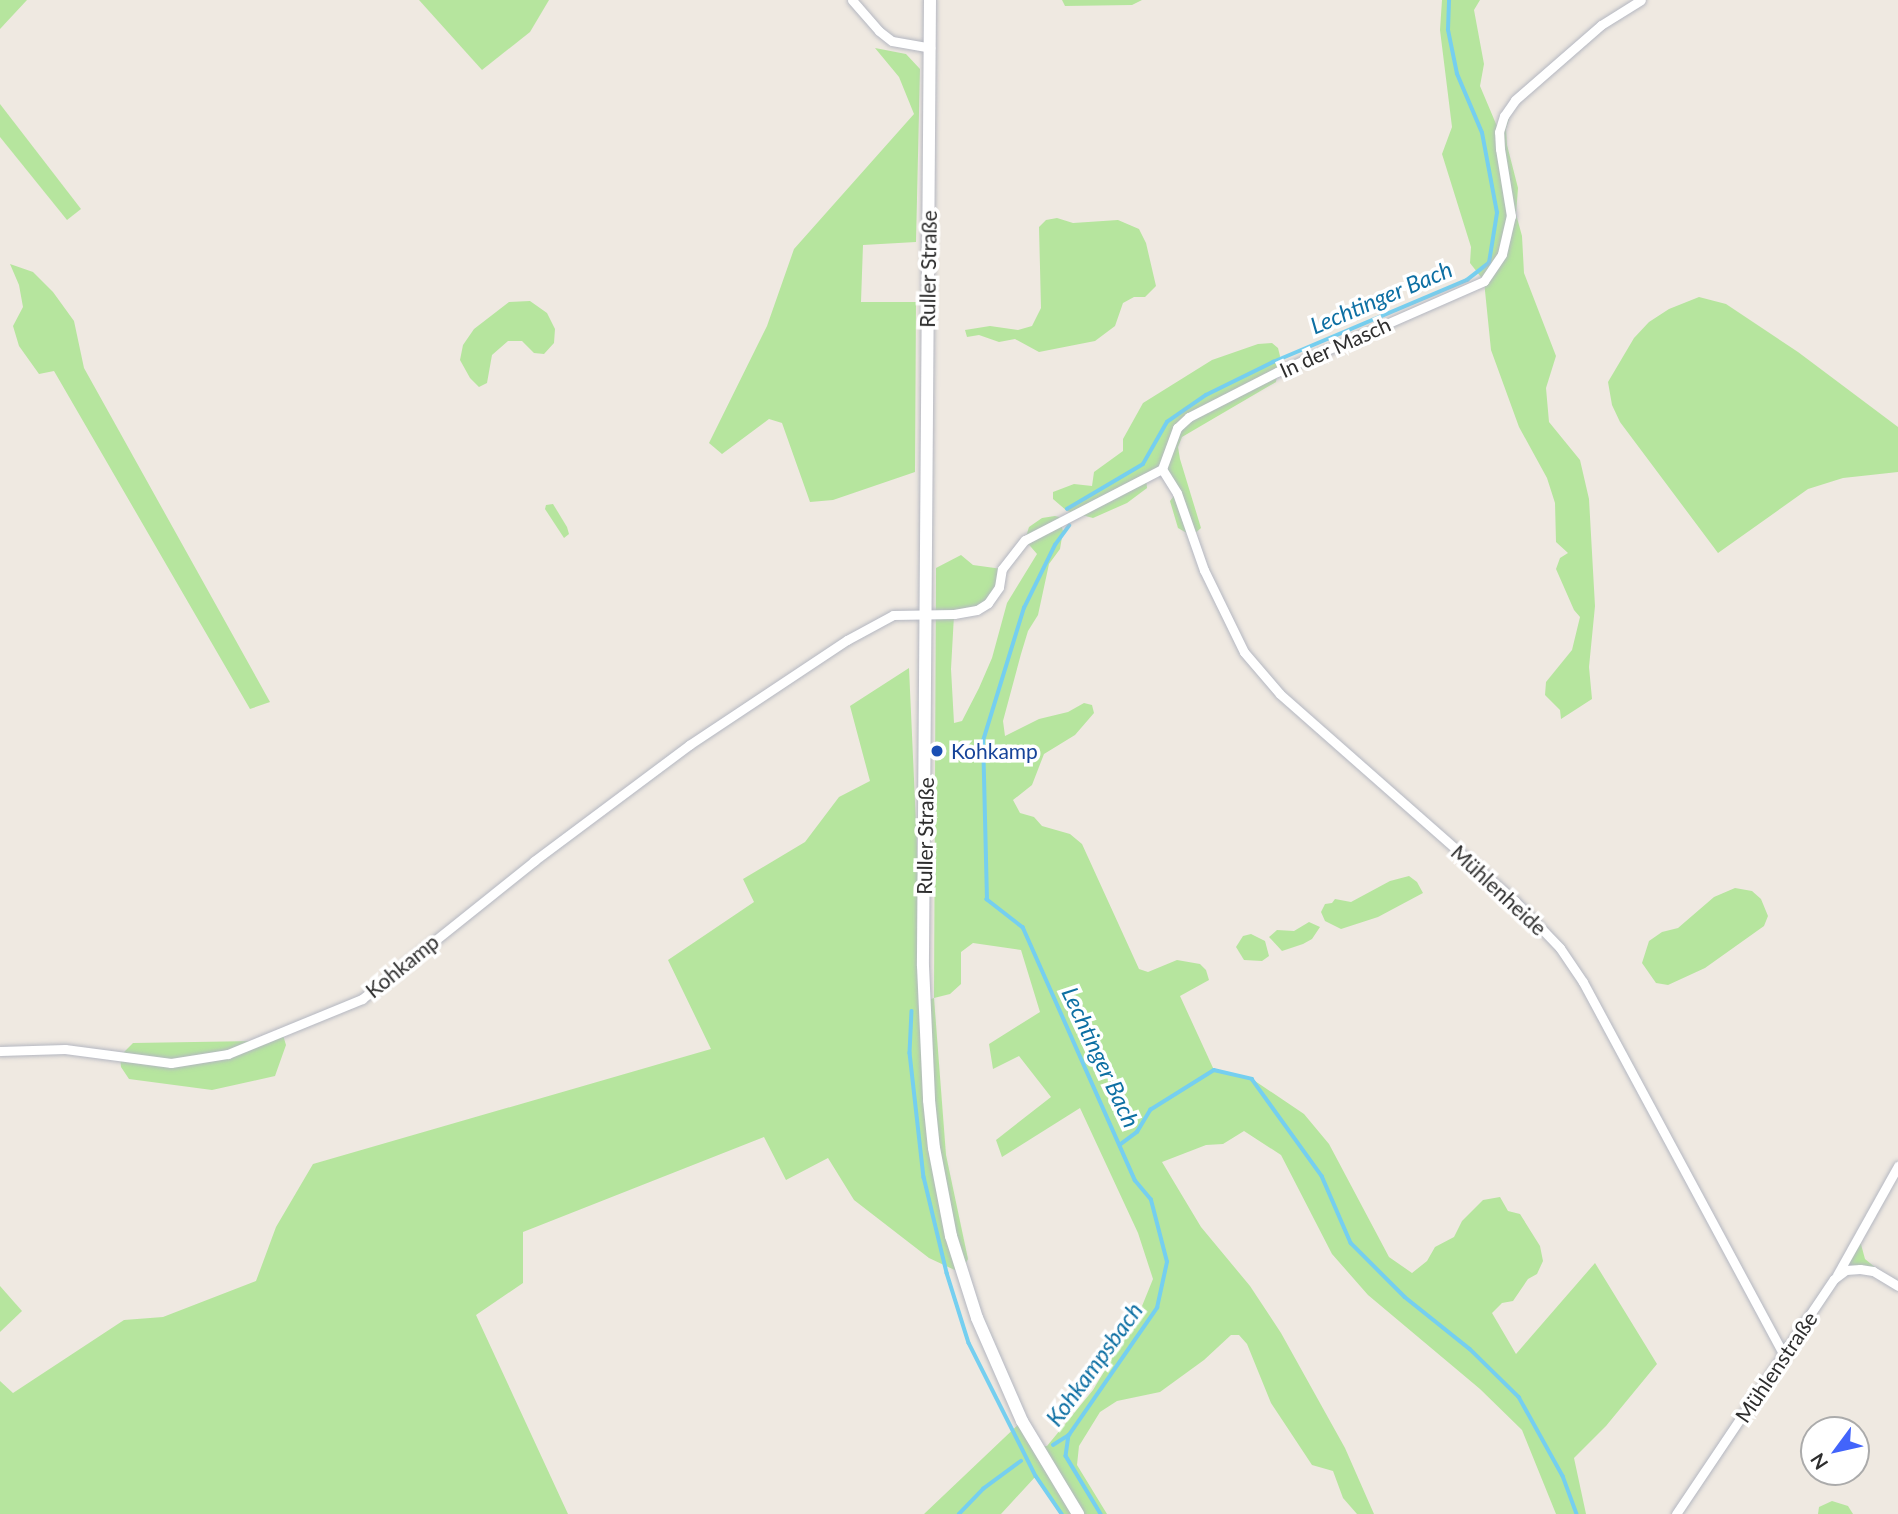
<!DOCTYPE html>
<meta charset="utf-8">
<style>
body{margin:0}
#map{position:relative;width:1898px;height:1514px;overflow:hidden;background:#efe9e1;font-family:Lato,sans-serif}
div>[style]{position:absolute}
.green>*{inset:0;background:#b6e59e}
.stream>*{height:3.5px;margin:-1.75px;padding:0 1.75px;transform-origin:1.75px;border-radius:1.75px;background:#75cff0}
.roads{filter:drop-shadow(0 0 2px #b4b7c1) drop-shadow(0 0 2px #b4b7c1)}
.street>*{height:9px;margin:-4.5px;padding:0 4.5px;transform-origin:4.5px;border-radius:4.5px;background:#fff}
.secondary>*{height:12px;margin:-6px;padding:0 6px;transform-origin:6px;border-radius:6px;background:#fff}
.dots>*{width:19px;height:19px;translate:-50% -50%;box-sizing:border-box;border:4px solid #fff;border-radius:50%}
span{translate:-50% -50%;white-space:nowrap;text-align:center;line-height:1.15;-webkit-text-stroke:7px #fff;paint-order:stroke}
.street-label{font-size:21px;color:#2e2e2e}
.transit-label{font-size:21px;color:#164399}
.left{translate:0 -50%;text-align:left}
.water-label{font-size:23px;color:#0d6fa3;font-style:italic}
.north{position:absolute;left:1800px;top:1416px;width:70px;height:70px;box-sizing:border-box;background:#fff;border:2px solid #ababab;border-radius:50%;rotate:237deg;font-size:19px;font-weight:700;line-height:28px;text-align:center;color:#2e2e2e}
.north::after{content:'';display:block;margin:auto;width:24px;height:32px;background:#4264fb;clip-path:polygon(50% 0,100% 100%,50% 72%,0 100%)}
</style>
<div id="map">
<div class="green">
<i style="clip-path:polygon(0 0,27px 0,0 29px)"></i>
<i style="clip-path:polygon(419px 0,549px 0,530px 32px,482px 70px)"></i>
<i style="clip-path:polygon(1062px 0,1142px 0,1132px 5px,1065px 6px)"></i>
<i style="clip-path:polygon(1442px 0,1480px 0,1474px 10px,1484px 64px,1480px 86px,1499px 131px,1515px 100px,1506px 129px,1507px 145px,1518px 188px,1516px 214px,1522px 236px,1524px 273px,1556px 356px,1546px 388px,1549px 422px,1580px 460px,1589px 499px,1595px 606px,1589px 667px,1592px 699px,1561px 719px,1560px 710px,1545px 695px,1546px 682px,1572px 650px,1580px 617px,1574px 610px,1556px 569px,1560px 558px,1568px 553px,1556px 542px,1555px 503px,1547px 478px,1519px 427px,1491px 350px,1484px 281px,1470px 263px,1471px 247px,1442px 154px,1452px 127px,1440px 30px)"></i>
<i style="clip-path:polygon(875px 48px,906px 54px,920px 69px,916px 242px,863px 245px,861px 302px,916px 302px,915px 472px,833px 500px,810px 502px,782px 423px,769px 419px,722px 454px,709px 443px,767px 326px,794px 249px,914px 114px,899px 77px)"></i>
<i style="clip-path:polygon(0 104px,81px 209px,67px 220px,0 137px)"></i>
<i style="clip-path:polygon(1057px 218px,1073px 223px,1118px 220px,1139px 229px,1146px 243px,1156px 286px,1145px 297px,1134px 297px,1123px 303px,1115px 326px,1095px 341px,1039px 352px,1015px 339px,999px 342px,979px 335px,967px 337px,965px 330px,990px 326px,1018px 330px,1032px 326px,1041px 308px,1039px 227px,1046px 220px)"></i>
<i style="clip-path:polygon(10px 264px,33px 272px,53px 292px,74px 321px,84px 368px,270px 702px,250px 709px,54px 371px,39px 374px,19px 346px,13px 326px,23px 307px,19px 285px)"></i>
<i style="clip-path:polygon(1699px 297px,1726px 304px,1798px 352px,1898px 427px,1898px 472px,1843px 478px,1808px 489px,1718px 553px,1620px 422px,1612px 405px,1608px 382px,1634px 338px,1649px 322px,1669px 309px)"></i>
<i style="clip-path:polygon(530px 301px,547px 313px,555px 329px,554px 343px,544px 354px,534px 353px,522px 341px,508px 341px,492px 355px,487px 383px,479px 387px,470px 378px,460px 360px,463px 345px,474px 329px,509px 302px)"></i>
<i style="clip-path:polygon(1272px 343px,1278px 348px,1280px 356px,1276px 382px,1182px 437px,1178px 447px,1180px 459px,1201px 528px,1192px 536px,1178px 528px,1170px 501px,1177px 492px,1162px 469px,1146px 477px,1147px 488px,1127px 503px,1093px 518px,1067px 511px,1053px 499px,1053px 492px,1074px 484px,1092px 486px,1094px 472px,1123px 451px,1123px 439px,1143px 403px,1212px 360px,1258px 344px)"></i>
<i style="clip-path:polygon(553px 504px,567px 527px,569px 534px,564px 538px,545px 509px,546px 505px)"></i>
<i style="clip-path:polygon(1055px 516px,1059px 517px,1063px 531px,1060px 549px,1049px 564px,1038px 615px,1028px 631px,1021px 654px,1003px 721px,1005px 736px,1039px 719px,1068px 712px,1084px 703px,1092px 705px,1094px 713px,1075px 735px,1044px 754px,1032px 785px,1013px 800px,1020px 813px,1034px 817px,1042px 826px,1070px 834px,1082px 844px,1139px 969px,1148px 972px,1177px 960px,1200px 964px,1206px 970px,1209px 980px,1180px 996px,1214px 1070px,1252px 1079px,1304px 1114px,1329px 1144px,1389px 1257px,1412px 1273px,1427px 1261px,1435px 1247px,1454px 1237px,1462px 1221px,1483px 1200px,1500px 1197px,1508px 1211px,1520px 1214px,1540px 1246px,1543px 1261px,1537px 1274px,1528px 1279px,1513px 1301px,1502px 1303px,1492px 1313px,1516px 1354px,1595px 1263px,1657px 1364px,1606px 1426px,1574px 1458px,1586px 1514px,1556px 1514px,1522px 1430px,1480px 1389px,1368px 1295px,1332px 1254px,1281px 1155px,1244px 1131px,1223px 1144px,1206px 1145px,1162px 1162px,1201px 1227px,1250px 1286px,1281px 1333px,1345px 1448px,1374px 1514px,1357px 1514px,1343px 1498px,1333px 1471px,1312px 1465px,1271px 1403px,1247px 1344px,1239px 1335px,1231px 1335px,1204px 1360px,1160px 1392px,1117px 1401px,1100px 1412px,1079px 1446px,1077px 1465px,1107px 1514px,1062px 1514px,1036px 1476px,1001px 1514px,924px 1514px,1022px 1421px,1035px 1446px,1047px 1446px,1093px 1390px,1140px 1311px,1153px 1279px,1138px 1233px,1080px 1108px,1002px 1157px,996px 1140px,1051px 1097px,1019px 1056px,993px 1069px,989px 1044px,1040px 1012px,1021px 950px,973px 943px,961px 952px,961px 984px,950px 994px,934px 998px,946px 1155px,968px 1259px,961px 1273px,929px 1258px,854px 1200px,828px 1158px,786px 1180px,764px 1137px,523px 1232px,523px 1283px,476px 1315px,568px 1514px,0 1514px,0 1381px,13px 1393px,124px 1320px,163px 1317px,256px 1281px,276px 1227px,313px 1164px,711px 1049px,668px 960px,754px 902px,743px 879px,805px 842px,839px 797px,870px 781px,850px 706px,909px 668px,924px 1001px,934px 998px,936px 568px,961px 555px,973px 565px,1002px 569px,988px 603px,954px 615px,951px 669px,954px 723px,962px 721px,979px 688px,992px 658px,1007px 603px,1037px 554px,1025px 540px,1029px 527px,1042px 518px)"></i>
<i style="clip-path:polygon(1409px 876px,1417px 882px,1423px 893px,1378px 917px,1341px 929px,1325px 921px,1321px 912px,1325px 904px,1332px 903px,1335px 899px,1351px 902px,1390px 881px)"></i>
<i style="clip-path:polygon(1735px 888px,1752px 891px,1761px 899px,1768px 916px,1764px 926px,1705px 968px,1668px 985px,1656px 983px,1642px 963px,1649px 941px,1662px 932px,1678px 928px,1714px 897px)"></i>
<i style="clip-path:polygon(1309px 922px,1320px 927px,1312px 939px,1303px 944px,1282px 951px,1269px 937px,1277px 930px,1294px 931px)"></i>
<i style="clip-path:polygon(1251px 934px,1265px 941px,1269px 956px,1262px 961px,1244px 960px,1236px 947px,1243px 936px)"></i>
<i style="clip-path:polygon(282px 1032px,286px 1045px,275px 1076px,212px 1090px,129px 1079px,121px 1067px,120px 1056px,133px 1043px,260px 1041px)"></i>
<i style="clip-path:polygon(1859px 1237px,1865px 1259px,1893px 1282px,1860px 1269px,1835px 1279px)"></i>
<i style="clip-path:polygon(0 1286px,22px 1311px,0 1332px)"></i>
<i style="clip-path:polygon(1832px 1501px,1848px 1506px,1853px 1514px,1818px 1514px,1819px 1507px)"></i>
</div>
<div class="stream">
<i style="left:1067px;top:509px;width:88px;rotate:-30.6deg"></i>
<i style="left:1143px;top:464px;width:48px;rotate:-60.3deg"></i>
<i style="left:1167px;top:422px;width:47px;rotate:-34.7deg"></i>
<i style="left:1206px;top:395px;width:75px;rotate:-26.2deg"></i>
<i style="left:1273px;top:362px;width:211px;rotate:-22.9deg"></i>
<i style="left:1467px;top:280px;width:28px;rotate:-38deg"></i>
<i style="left:1489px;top:263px;width:51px;rotate:-80.9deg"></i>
<i style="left:1497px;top:213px;width:81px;rotate:-100.6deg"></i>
<i style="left:1482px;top:133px;width:64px;rotate:-113deg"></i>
<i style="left:1457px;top:74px;width:45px;rotate:-101.6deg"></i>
<i style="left:1448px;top:30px;width:30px;rotate:-88deg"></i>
<i style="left:912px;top:1011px;width:42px;rotate:92.7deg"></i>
<i style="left:910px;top:1053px;width:125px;rotate:83.6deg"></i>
<i style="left:924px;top:1177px;width:99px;rotate:76.5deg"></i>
<i style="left:947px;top:1273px;width:73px;rotate:72.6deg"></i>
<i style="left:969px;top:1343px;width:149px;rotate:63.3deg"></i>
<i style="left:1036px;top:1476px;width:46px;rotate:55.6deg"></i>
<i style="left:1121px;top:1144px;width:20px;rotate:-37deg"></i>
<i style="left:1137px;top:1132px;width:26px;rotate:-59deg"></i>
<i style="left:1150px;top:1110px;width:75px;rotate:-32deg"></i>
<i style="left:1214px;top:1070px;width:39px;rotate:13deg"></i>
<i style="left:1252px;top:1079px;width:120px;rotate:54.2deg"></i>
<i style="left:1322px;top:1176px;width:73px;rotate:66.6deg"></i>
<i style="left:1351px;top:1243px;width:76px;rotate:45deg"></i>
<i style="left:1405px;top:1297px;width:83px;rotate:38.7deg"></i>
<i style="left:1470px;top:1349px;width:69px;rotate:44.4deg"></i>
<i style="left:1519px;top:1397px;width:90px;rotate:60.9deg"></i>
<i style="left:1563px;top:1476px;width:40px;rotate:69.8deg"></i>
<i style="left:1069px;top:1435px;width:21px;rotate:98deg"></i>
<i style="left:1066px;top:1456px;width:68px;rotate:58.9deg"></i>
<i style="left:1053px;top:1445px;width:19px;rotate:-32deg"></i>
<i style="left:1069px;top:1435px;width:155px;rotate:-55.3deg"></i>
<i style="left:1157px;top:1308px;width:47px;rotate:-77.7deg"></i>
<i style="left:1167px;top:1262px;width:64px;rotate:-104.5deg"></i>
<i style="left:1151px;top:1200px;width:25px;rotate:-130deg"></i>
<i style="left:1135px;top:1181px;width:277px;rotate:-113.9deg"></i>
<i style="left:1023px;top:928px;width:46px;rotate:-142.1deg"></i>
<i style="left:987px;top:900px;width:159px;rotate:-91.4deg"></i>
<i style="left:983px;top:741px;width:139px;rotate:-72.9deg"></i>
<i style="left:1024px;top:608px;width:70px;rotate:-63.8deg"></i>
<i style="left:1055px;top:545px;width:24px;rotate:-54deg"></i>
<i style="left:959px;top:1514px;width:35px;rotate:-46deg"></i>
<i style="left:983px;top:1489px;width:47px;rotate:-36.4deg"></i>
</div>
<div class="roads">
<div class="street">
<i style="left:852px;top:0;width:41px;rotate:48.9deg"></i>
<i style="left:879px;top:31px;width:16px;rotate:38deg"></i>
<i style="left:892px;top:41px;width:39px;rotate:10deg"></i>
<i style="left:1162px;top:469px;width:28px;rotate:58deg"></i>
<i style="left:1177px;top:493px;width:82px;rotate:70.7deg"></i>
<i style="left:1204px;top:570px;width:91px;rotate:64deg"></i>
<i style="left:1244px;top:652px;width:55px;rotate:49.4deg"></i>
<i style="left:1280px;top:694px;width:313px;rotate:41.4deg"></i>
<i style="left:1515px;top:901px;width:65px;rotate:46.2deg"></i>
<i style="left:1560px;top:948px;width:41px;rotate:55.9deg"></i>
<i style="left:1583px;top:982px;width:425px;rotate:61.7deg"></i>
<i style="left:0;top:1051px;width:65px;rotate:-1.8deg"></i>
<i style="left:65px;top:1049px;width:107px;rotate:7.5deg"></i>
<i style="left:171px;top:1063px;width:58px;rotate:-9deg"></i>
<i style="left:228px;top:1054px;width:145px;rotate:-22.3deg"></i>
<i style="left:362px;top:999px;width:221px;rotate:-38.7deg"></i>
<i style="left:534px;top:861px;width:194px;rotate:-36.8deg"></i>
<i style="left:689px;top:745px;width:190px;rotate:-33.6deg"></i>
<i style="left:847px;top:640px;width:52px;rotate:-28.5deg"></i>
<i style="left:893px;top:615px;width:61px;rotate:-0.9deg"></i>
<i style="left:954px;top:614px;width:23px;rotate:-10deg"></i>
<i style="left:977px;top:610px;width:13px;rotate:-32deg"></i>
<i style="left:988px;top:603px;width:19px;rotate:-55deg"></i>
<i style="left:999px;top:587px;width:18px;rotate:-81deg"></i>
<i style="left:1002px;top:569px;width:37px;rotate:-52deg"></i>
<i style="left:1025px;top:540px;width:154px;rotate:-27.4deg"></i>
<i style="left:1162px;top:469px;width:44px;rotate:-69.9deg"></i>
<i style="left:1177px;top:428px;width:16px;rotate:-43deg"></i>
<i style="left:1189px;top:417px;width:99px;rotate:-27.1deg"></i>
<i style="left:1277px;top:372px;width:226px;rotate:-23.7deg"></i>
<i style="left:1484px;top:281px;width:32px;rotate:-56deg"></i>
<i style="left:1502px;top:254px;width:39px;rotate:-77deg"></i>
<i style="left:1511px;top:216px;width:68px;rotate:-99.3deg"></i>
<i style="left:1500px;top:149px;width:17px;rotate:-93deg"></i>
<i style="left:1499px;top:132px;width:17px;rotate:-73deg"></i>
<i style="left:1504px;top:116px;width:19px;rotate:-55deg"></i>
<i style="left:1515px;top:100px;width:114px;rotate:-41.1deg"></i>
<i style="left:1601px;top:25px;width:47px;rotate:-32deg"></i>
<i style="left:1837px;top:1275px;width:125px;rotate:-60.8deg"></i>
<i style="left:1676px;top:1514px;width:283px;rotate:-56.1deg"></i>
<i style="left:1834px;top:1279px;width:15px;rotate:-37deg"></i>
<i style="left:1846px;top:1270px;width:14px;rotate:-4deg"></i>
<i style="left:1860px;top:1269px;width:13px;rotate:9deg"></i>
<i style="left:1873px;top:1271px;width:29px;rotate:31deg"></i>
</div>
<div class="secondary">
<i style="left:930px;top:0;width:966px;rotate:90.42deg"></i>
<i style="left:923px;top:966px;width:134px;rotate:87.4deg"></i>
<i style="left:929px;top:1100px;width:48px;rotate:84.1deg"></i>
<i style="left:934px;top:1148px;width:90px;rotate:79.1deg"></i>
<i style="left:951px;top:1236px;width:86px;rotate:72.4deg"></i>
<i style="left:977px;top:1318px;width:112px;rotate:66.4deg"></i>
<i style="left:1022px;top:1421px;width:109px;rotate:58.9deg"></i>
</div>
</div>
<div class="dots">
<i style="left:937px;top:751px;background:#1a4fb4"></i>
</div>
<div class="street-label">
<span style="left:928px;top:269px;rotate:-89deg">Ruller Straße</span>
<span style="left:1335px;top:347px;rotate:-24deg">In der Masch</span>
<span style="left:925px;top:836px;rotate:-89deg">Ruller Straße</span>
<span style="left:1499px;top:890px;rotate:43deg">Mühlenheide</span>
<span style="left:402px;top:966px;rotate:-39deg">Kohkamp</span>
<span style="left:1776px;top:1367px;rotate:-56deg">Mühlenstraße</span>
</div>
<div class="transit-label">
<span class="left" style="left:951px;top:751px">Kohkamp</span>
</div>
<div class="water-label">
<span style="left:1381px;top:297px;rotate:-23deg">Lechtinger Bach</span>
<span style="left:1101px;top:1057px;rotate:65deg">Lechtinger Bach</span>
<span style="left:1094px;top:1364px;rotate:-54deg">Kohkampsbach</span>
</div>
<div class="north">N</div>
</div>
